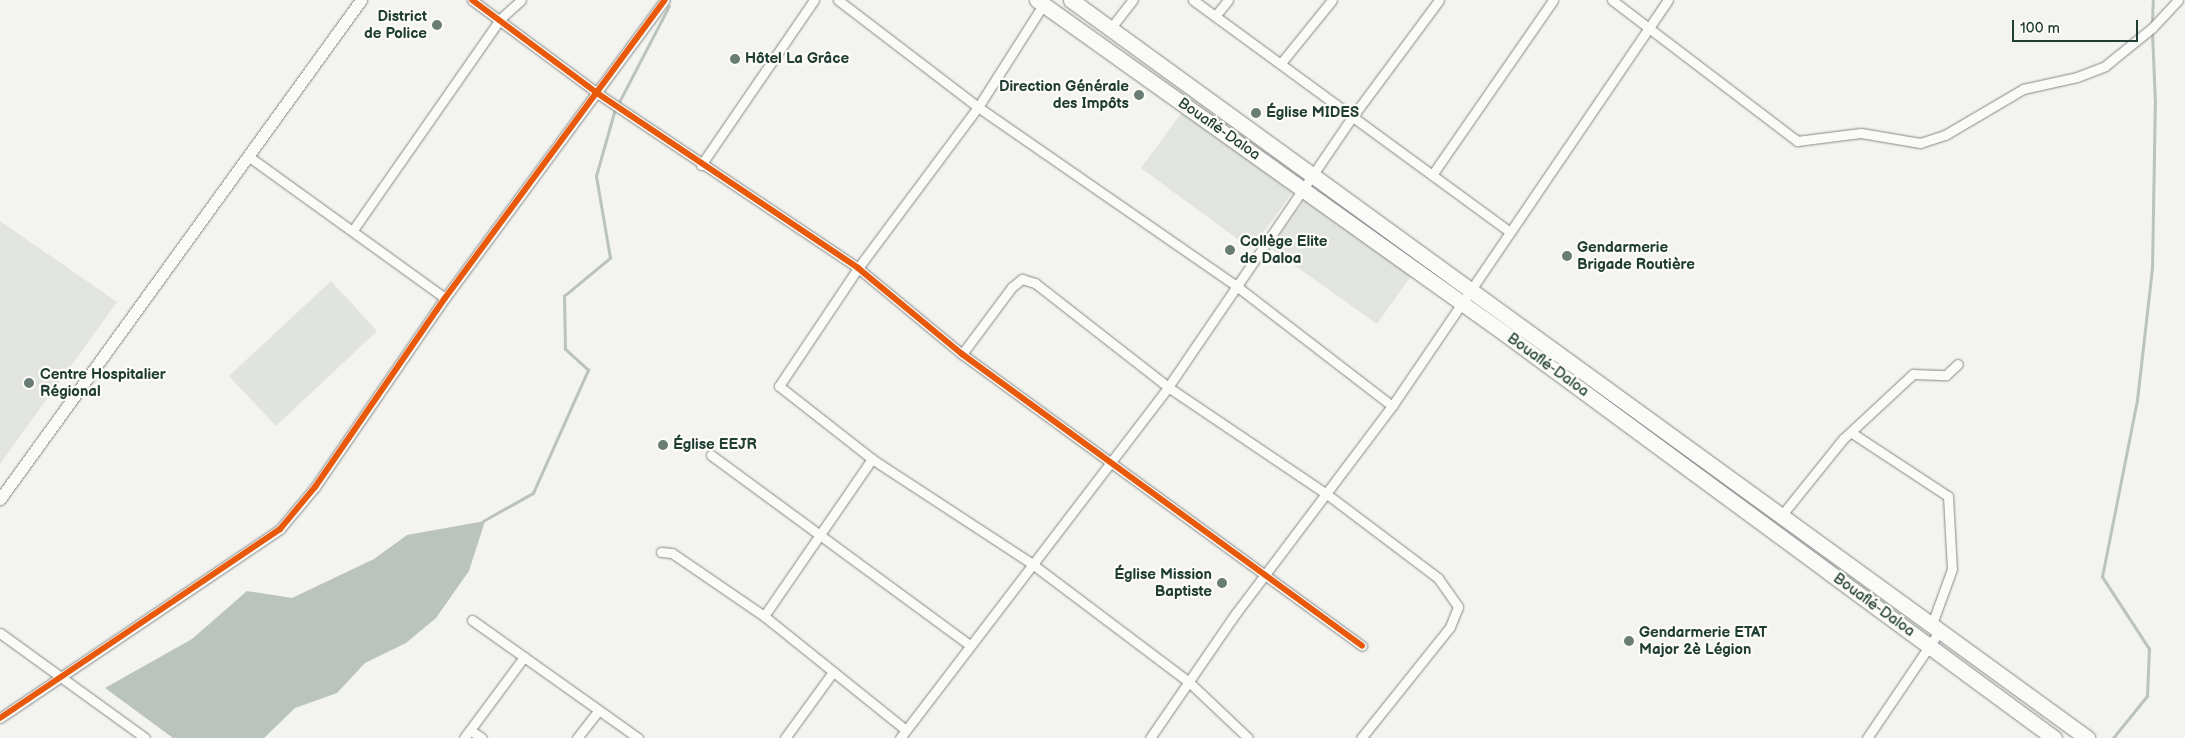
<!DOCTYPE html>
<meta charset="utf-8">
<style>
body{margin:0}
#map{position:relative;width:2185px;height:738px;overflow:hidden;background:#f3f3f0;font-family:"Balsamiq Sans",sans-serif}
div>[style]{position:absolute}
.built>*{inset:0;background:#e2e4e0}
.green>*{inset:0;background:#e0e3df}
.water>*{inset:0;background:#bbc3bd}
.stream>*{height:2.5px;margin:-1.25px;padding:0 1.25px;transform-origin:1.25px;border-radius:1.25px;background:#bbc3bd}
.roads{filter:drop-shadow(0 0 1px #848986) drop-shadow(0 0 1px #848986)}
.minor>*{height:9px;margin:-4.5px;padding:0 4.5px;transform-origin:4.5px;border-radius:4.5px;background:#fafaf8}
.tertiary>*{height:11px;margin:-5.5px;padding:0 5.5px;transform-origin:5.5px;border-radius:5.5px;background:#fafaf8}
.trunk>*{height:15px;margin:-7.5px;padding:0 7.5px;transform-origin:7.5px;border-radius:7.5px;background:#fafaf8}
.cycleway>*{height:6px;margin:-3px;padding:0 3px;transform-origin:3px;border-radius:3px;background:#e8590c}
.dots>*{width:14px;height:14px;translate:-50% -50%;box-sizing:border-box;border:2px solid #fdfcf7;border-radius:50%}
span{translate:-50% -50%;white-space:nowrap;text-align:center;line-height:1.15;-webkit-text-stroke:4.5px #fdfcf7;paint-order:stroke}
.poi-label{font-size:15px;color:#1f3d34;font-weight:700}
.right{translate:-100% -50%;text-align:right}
.left{translate:0 -50%;text-align:left}
.street-label{font-size:15px;color:#1f3d34}
.scale{position:absolute;left:2012px;top:20px;width:126px;height:22px;box-sizing:border-box;border:2px solid #1f3d34;border-top:0;padding-left:6px;font-size:15px;line-height:18px;white-space:nowrap;color:#1f3d34;-webkit-text-stroke:4px #fdfcf7;paint-order:stroke}
</style>
<div id="map">
<div class="built">
<i style="clip-path:polygon(1185px 108px,1295px 189px,1251px 249px,1141px 168px)"></i>
<i style="clip-path:polygon(1307px 196px,1414px 272px,1377px 324px,1270px 248px)"></i>
<i style="clip-path:polygon(0 221px,117px 302px,0 464px)"></i>
</div>
<div class="green">
<i style="clip-path:polygon(331px 281px,377px 331px,276px 426px,229px 376px)"></i>
</div>
<div class="water">
<i style="clip-path:polygon(485px 521px,469px 571px,436px 618px,406px 643px,365px 663px,337px 693px,295px 708px,264px 738px,173px 738px,105px 688px,192px 639px,247px 591px,292px 598px,374px 559px,407px 535px)"></i>
</div>
<div class="stream">
<i style="left:2152px;top:23px;width:23px;rotate:-88deg"></i>
<i style="left:618px;top:104px;width:110px;rotate:-62.5deg"></i>
<i style="left:483px;top:521px;width:57px;rotate:-29.2deg"></i>
<i style="left:533px;top:493px;width:135px;rotate:-65.9deg"></i>
<i style="left:588px;top:370px;width:31px;rotate:-138deg"></i>
<i style="left:565px;top:349px;width:53px;rotate:-91.1deg"></i>
<i style="left:564px;top:296px;width:60px;rotate:-39.6deg"></i>
<i style="left:610px;top:258px;width:83px;rotate:-99.7deg"></i>
<i style="left:596px;top:176px;width:70px;rotate:-74.2deg"></i>
<i style="left:2113px;top:738px;width:54px;rotate:-51deg"></i>
<i style="left:2147px;top:696px;width:47px;rotate:-87.6deg"></i>
<i style="left:2149px;top:649px;width:86px;rotate:-123.1deg"></i>
<i style="left:2102px;top:577px;width:180px;rotate:-78.8deg"></i>
<i style="left:2137px;top:400px;width:133px;rotate:-83.5deg"></i>
<i style="left:2152px;top:268px;width:164px;rotate:-89deg"></i>
<i style="left:2155px;top:104px;width:73px;rotate:-92.4deg"></i>
</div>
<div class="roads">
<div class="minor">
<i style="left:472px;top:0;width:156px;rotate:36.6deg"></i>
<i style="left:597px;top:93px;width:314px;rotate:33.8deg"></i>
<i style="left:858px;top:268px;width:135px;rotate:39.6deg"></i>
<i style="left:962px;top:354px;width:495px;rotate:36.1deg"></i>
<i style="left:838px;top:0;width:176px;rotate:37.4deg"></i>
<i style="left:978px;top:107px;width:318px;rotate:34.7deg"></i>
<i style="left:1239px;top:288px;width:193px;rotate:37.6deg"></i>
<i style="left:1193px;top:0;width:391px;rotate:36.2deg"></i>
<i style="left:1612px;top:0;width:233px;rotate:37.3deg"></i>
<i style="left:1797px;top:141px;width:64px;rotate:-7.1deg"></i>
<i style="left:1861px;top:133px;width:60px;rotate:9.6deg"></i>
<i style="left:1920px;top:143px;width:26px;rotate:-18deg"></i>
<i style="left:1945px;top:135px;width:91px;rotate:-30.5deg"></i>
<i style="left:2023px;top:89px;width:55px;rotate:-12.5deg"></i>
<i style="left:2077px;top:77px;width:30px;rotate:-21deg"></i>
<i style="left:2105px;top:66px;width:60px;rotate:-39deg"></i>
<i style="left:2152px;top:28px;width:38px;rotate:-47deg"></i>
<i style="left:1043px;top:5px;width:121px;rotate:122.5deg"></i>
<i style="left:978px;top:107px;width:201px;rotate:126.7deg"></i>
<i style="left:858px;top:268px;width:142px;rotate:123.8deg"></i>
<i style="left:779px;top:386px;width:118px;rotate:38.1deg"></i>
<i style="left:872px;top:459px;width:190px;rotate:33.2deg"></i>
<i style="left:1031px;top:563px;width:198px;rotate:37deg"></i>
<i style="left:1189px;top:682px;width:81px;rotate:43.5deg"></i>
<i style="left:1216px;top:15px;width:19px;rotate:-51deg"></i>
<i style="left:1110px;top:29px;width:37px;rotate:-52deg"></i>
<i style="left:1281px;top:63px;width:81px;rotate:-51deg"></i>
<i style="left:248px;top:156px;width:243px;rotate:35.8deg"></i>
<i style="left:701px;top:165px;width:200px;rotate:-55.6deg"></i>
<i style="left:1432px;top:175px;width:213px;rotate:-55.3deg"></i>
<i style="left:353px;top:230px;width:257px;rotate:-55.1deg"></i>
<i style="left:500px;top:19px;width:28px;rotate:-42deg"></i>
<i style="left:962px;top:354px;width:84px;rotate:-53.3deg"></i>
<i style="left:1012px;top:287px;width:13px;rotate:-39deg"></i>
<i style="left:1022px;top:279px;width:14px;rotate:17deg"></i>
<i style="left:1035px;top:283px;width:169px;rotate:38deg"></i>
<i style="left:1168px;top:387px;width:193px;rotate:34deg"></i>
<i style="left:1328px;top:495px;width:138px;rotate:37deg"></i>
<i style="left:1438px;top:578px;width:35px;rotate:55deg"></i>
<i style="left:1458px;top:607px;width:22px;rotate:112deg"></i>
<i style="left:1450px;top:627px;width:142px;rotate:128.7deg"></i>
<i style="left:1852px;top:433px;width:115px;rotate:33.3deg"></i>
<i style="left:1948px;top:496px;width:73px;rotate:86.9deg"></i>
<i style="left:1952px;top:569px;width:59px;rotate:110deg"></i>
<i style="left:711px;top:455px;width:319px;rotate:36.3deg"></i>
<i style="left:1781px;top:516px;width:99px;rotate:-51.2deg"></i>
<i style="left:1843px;top:439px;width:96px;rotate:-42.9deg"></i>
<i style="left:1913px;top:374px;width:33px;rotate:2deg"></i>
<i style="left:1946px;top:375px;width:16px;rotate:-43deg"></i>
<i style="left:661px;top:552px;width:11px;rotate:5deg"></i>
<i style="left:672px;top:553px;width:112px;rotate:34.4deg"></i>
<i style="left:764px;top:616px;width:182px;rotate:38.8deg"></i>
<i style="left:764px;top:616px;width:191px;rotate:-55.5deg"></i>
<i style="left:472px;top:620px;width:204px;rotate:35.4deg"></i>
<i style="left:0;top:633px;width:179px;rotate:35.9deg"></i>
<i style="left:0;top:718px;width:338px;rotate:-34deg"></i>
<i style="left:280px;top:529px;width:55px;rotate:-50.2deg"></i>
<i style="left:315px;top:487px;width:229px;rotate:-55.5deg"></i>
<i style="left:445px;top:298px;width:370px;rotate:-53.6deg"></i>
<i style="left:470px;top:730px;width:14px;rotate:34deg"></i>
<i style="left:464px;top:738px;width:101px;rotate:-53.5deg"></i>
<i style="left:577px;top:738px;width:33px;rotate:-52deg"></i>
<i style="left:785px;top:738px;width:82px;rotate:-54deg"></i>
<i style="left:900px;top:738px;width:442px;rotate:-52.6deg"></i>
<i style="left:1168px;top:387px;width:328px;rotate:-55.7deg"></i>
<i style="left:1353px;top:116px;width:144px;rotate:-53.4deg"></i>
<i style="left:1150px;top:738px;width:152px;rotate:-55.5deg"></i>
<i style="left:1236px;top:613px;width:259px;rotate:-53deg"></i>
<i style="left:1392px;top:406px;width:491px;rotate:-55.8deg"></i>
<i style="left:1867px;top:738px;width:130px;rotate:-55.9deg"></i>
</div>
<div class="tertiary">
<i style="left:0;top:499px;width:616px;rotate:-54.12deg"></i>
</div>
<div class="trunk">
<i style="left:1037px;top:0;width:574px;rotate:35.49deg"></i>
<i style="left:1504px;top:333px;width:683px;rotate:36.37deg"></i>
<i style="left:1071px;top:0;width:1256px;rotate:35.99deg"></i>
</div>
</div>
<div class="cycleway">
<i style="left:472px;top:0;width:156px;rotate:36.6deg"></i>
<i style="left:597px;top:93px;width:314px;rotate:33.8deg"></i>
<i style="left:858px;top:268px;width:135px;rotate:39.6deg"></i>
<i style="left:962px;top:354px;width:495px;rotate:36.1deg"></i>
<i style="left:0;top:718px;width:338px;rotate:-34deg"></i>
<i style="left:280px;top:529px;width:55px;rotate:-50.2deg"></i>
<i style="left:315px;top:487px;width:229px;rotate:-55.5deg"></i>
<i style="left:445px;top:298px;width:370px;rotate:-53.6deg"></i>
</div>
<div class="dots">
<i style="left:437px;top:25px;background:#697d76"></i>
<i style="left:735px;top:59px;background:#697d76"></i>
<i style="left:1139px;top:95px;background:#697d76"></i>
<i style="left:1256px;top:113px;background:#697d76"></i>
<i style="left:1230px;top:250px;background:#697d76"></i>
<i style="left:1567px;top:256px;background:#697d76"></i>
<i style="left:29px;top:383px;background:#697d76"></i>
<i style="left:663px;top:445px;background:#697d76"></i>
<i style="left:1222px;top:583px;background:#697d76"></i>
<i style="left:1629px;top:641px;background:#697d76"></i>
</div>
<div class="poi-label">
<span class="right" style="left:427px;top:25px">District<br>de Police</span>
<span class="left" style="left:745px;top:59px">Hôtel La Grâce</span>
<span class="right" style="left:1129px;top:95px">Direction Générale<br>des Impôts</span>
<span class="left" style="left:1266px;top:113px">Église MIDES</span>
<span class="left" style="left:1240px;top:250px">Collège Elite<br>de Daloa</span>
<span class="left" style="left:1577px;top:256px">Gendarmerie<br>Brigade Routière</span>
<span class="left" style="left:40px;top:383px">Centre Hospitalier<br>Régional</span>
<span class="left" style="left:673px;top:445px">Église EEJR</span>
<span class="right" style="left:1212px;top:583px">Église Mission<br>Baptiste</span>
<span class="left" style="left:1639px;top:641px">Gendarmerie ETAT<br>Major 2è Légion</span>
</div>
<div class="street-label">
<span style="left:1219px;top:129px;rotate:35deg">Bouaflé-Daloa</span>
<span style="left:1548px;top:365px;rotate:36deg">Bouaflé-Daloa</span>
<span style="left:1874px;top:605px;rotate:36deg">Bouaflé-Daloa</span>
</div>
<div class="scale">100 m</div>
</div>
